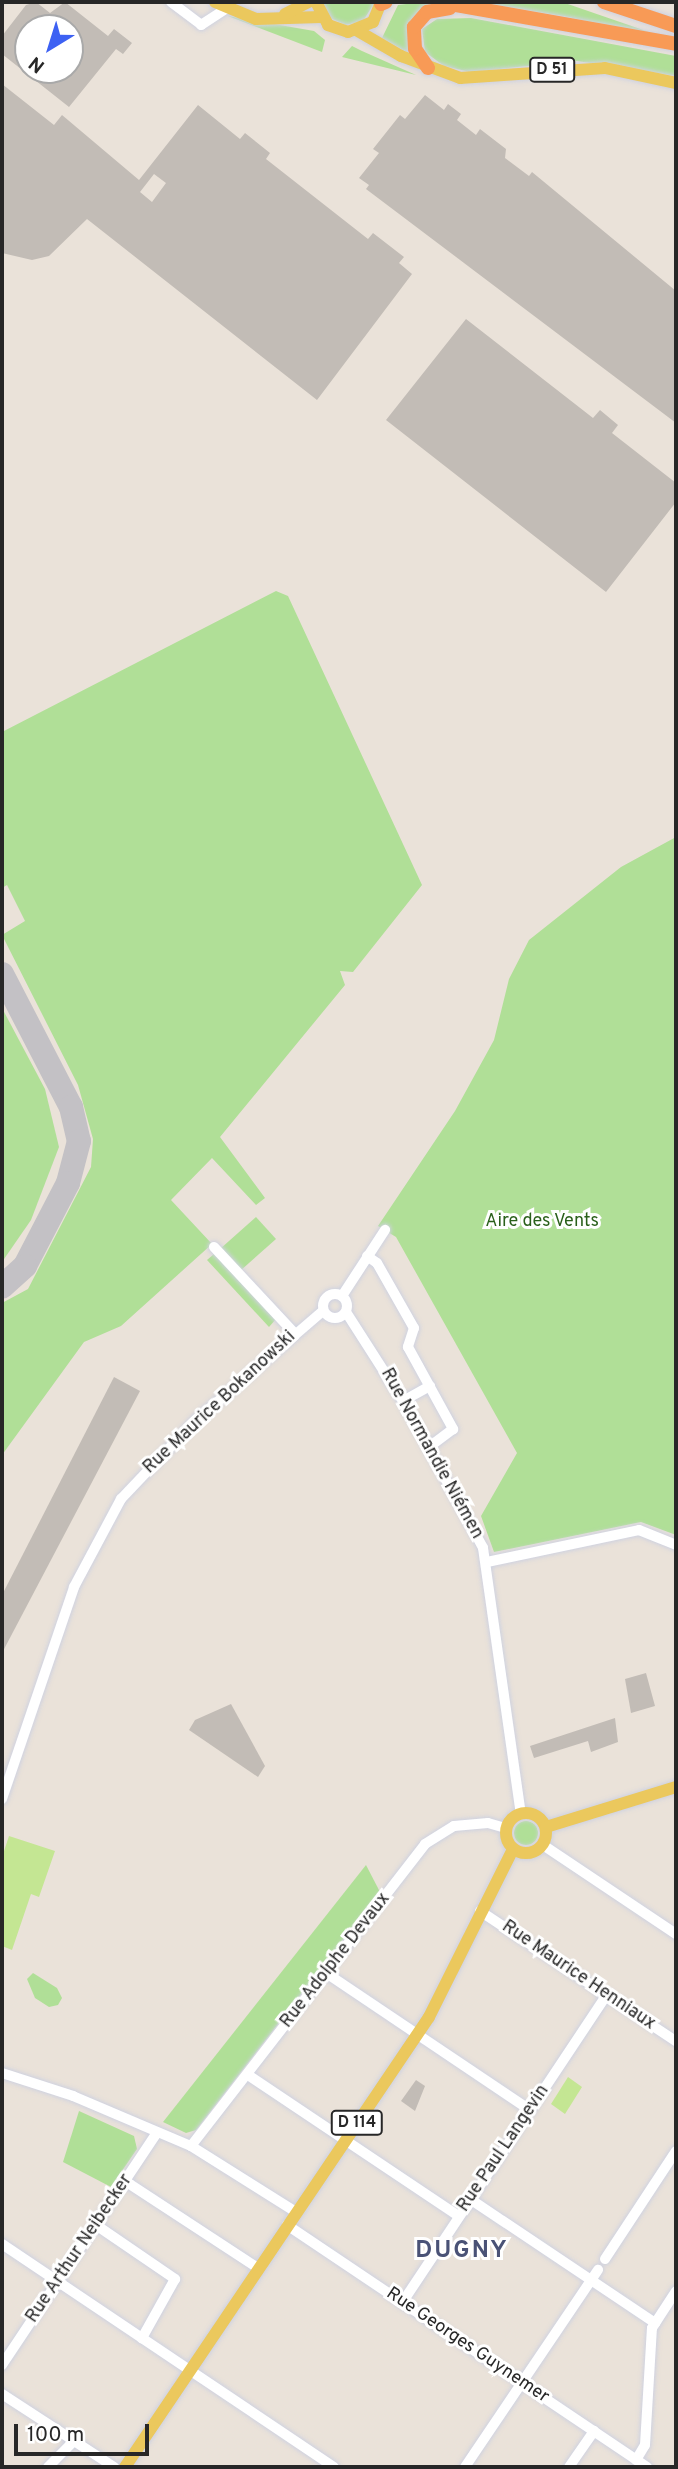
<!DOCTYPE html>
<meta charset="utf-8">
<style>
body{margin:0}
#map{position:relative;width:678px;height:2469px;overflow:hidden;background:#eae2d9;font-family:Overpass,sans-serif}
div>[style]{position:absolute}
.green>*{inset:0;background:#b0df97}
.round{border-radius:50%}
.pitch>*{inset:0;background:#c4e693}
.taxiway>*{height:24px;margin:-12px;padding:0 12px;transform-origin:12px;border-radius:12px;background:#c3c1c5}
.building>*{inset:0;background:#c2bcb6}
.roads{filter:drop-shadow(0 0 2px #cfd2e0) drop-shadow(0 0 2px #cfd2e0)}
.minor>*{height:10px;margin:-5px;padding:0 5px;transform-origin:5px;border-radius:5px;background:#fff}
.minor>.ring{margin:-5px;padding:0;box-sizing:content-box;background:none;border:10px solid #fff;border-radius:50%}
.major>*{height:12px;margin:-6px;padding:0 6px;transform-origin:6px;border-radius:6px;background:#ebc85d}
.major>.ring{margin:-6px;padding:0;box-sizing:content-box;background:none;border:12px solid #ebc85d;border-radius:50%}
.highway>*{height:14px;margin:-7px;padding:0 7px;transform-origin:7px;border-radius:7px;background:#f89a56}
span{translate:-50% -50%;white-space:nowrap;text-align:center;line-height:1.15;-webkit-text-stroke:6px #fff;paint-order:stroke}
.shield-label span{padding:2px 5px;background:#fff;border:2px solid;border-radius:5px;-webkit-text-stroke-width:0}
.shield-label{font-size:16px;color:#272727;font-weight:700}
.park-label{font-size:18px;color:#2a601b}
.street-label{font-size:18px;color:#272727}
.district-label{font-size:24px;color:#4a5276;font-weight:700;letter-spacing:2px}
.frame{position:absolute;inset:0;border:4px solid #272727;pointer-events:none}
.north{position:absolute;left:14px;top:14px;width:70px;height:70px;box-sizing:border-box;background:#fff;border:2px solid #a9a9a9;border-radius:50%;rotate:218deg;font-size:19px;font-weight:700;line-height:28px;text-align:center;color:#272727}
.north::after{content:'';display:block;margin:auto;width:24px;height:32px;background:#3d61f3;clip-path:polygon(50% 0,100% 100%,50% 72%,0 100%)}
.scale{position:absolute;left:14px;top:2424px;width:135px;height:32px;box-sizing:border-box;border:4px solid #272727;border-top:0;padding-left:9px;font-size:21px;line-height:24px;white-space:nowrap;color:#272727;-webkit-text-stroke:5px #fff;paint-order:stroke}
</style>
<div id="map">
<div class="green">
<i style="clip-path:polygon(321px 2px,375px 2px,363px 21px,346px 25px,330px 18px)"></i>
<i style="clip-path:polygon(423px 2px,435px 5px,425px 10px,410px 54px,382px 38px,398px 5px)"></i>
<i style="clip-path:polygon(477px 2px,562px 2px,675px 41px,568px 17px)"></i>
<i style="clip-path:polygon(228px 16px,314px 31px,325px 40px,322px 52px)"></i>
<i style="clip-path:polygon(471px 18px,676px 56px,676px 76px,577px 61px,470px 72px,444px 66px,425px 52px,422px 29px,437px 19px)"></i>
<i style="clip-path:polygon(352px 46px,362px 51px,416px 75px,342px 57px)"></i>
<i style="clip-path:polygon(276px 591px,288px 596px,422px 885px,353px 972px,340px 971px,345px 985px,220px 1137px,265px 1198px,256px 1205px,212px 1158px,171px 1200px,212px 1244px,121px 1326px,84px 1342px,2px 1455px,2px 1303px,28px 1289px,91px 1167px,93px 1139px,78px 1085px,2px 935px,25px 921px,7px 885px,2px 888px,2px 732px)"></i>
<i style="clip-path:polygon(676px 837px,676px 1535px,641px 1522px,494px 1552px,481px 1516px,517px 1453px,396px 1237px,378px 1226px,455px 1111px,494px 1040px,509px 979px,529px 940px,621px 867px)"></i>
<i style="clip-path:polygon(2px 1008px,45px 1089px,59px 1147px,31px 1220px,2px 1262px)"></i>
<i style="clip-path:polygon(256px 1217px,276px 1239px,240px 1271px,220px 1249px)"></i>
<i style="clip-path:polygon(214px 1254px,276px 1319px,269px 1327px,207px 1260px)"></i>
<i class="round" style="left:514px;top:1821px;width:24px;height:24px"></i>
<i style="clip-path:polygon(366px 1865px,380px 1892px,196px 2130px,186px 2133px,163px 2122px)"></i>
<i style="clip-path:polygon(33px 1973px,57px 1988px,62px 1998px,58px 2005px,49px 2007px,35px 1998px,27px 1979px)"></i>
<i style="clip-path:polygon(79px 2111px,134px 2136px,137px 2149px,111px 2187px,63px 2162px)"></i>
</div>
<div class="pitch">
<i style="clip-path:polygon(9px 1836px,55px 1851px,39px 1897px,31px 1894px,12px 1950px,2px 1946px,2px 1857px)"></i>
<i style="clip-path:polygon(568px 2077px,582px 2087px,565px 2114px,551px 2104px)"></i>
</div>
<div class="taxiway">
<i style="left:2px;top:974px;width:150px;rotate:62.6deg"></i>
<i style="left:71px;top:1107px;width:35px;rotate:77deg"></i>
<i style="left:79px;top:1141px;width:43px;rotate:104.7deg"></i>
<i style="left:68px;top:1183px;width:93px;rotate:117.4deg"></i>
<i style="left:25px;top:1266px;width:31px;rotate:138deg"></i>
</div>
<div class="building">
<i style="clip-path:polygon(evenodd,36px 2px,50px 13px,65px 2px,108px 36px,114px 29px,132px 43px,123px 54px,116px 49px,69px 107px,2px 54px,2px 36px,26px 5px,36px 2px,28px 28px,70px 28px,70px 70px,28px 70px,28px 28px)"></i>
<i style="clip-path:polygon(evenodd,2px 84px,54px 125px,62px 115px,139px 180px,198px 105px,240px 139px,245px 133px,270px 153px,266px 159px,368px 239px,373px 233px,404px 257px,399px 263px,412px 274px,317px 400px,87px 219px,49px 256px,32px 260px,2px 253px,2px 84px,154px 174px,166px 183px,152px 202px,140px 192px,154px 174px)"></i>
<i style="clip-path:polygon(425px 95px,444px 110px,448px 104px,461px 114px,457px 120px,476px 135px,480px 129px,506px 149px,505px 158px,529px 176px,532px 172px,676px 291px,676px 423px,366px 189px,369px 185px,359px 178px,379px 153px,373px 149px,400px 115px,405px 119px)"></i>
<i style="clip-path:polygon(466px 319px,593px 418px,600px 410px,618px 425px,612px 433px,676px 483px,676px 502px,606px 592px,386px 420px)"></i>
<i style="clip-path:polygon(114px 1377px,140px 1391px,2px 1653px,2px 1595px)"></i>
<i style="clip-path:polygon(646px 1673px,655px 1706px,631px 1713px,625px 1679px)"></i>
<i style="clip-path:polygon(231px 1704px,265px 1766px,258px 1777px,189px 1730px,195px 1720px)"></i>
<i style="clip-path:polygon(615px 1718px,618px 1742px,591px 1752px,588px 1741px,534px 1758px,530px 1746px)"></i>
<i style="clip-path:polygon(416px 2080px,425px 2086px,415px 2111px,401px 2101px)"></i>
</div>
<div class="roads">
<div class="minor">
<i style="left:171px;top:2px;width:38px;rotate:37deg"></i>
<i style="left:201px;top:25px;width:30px;rotate:-33deg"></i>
<i style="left:214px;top:1247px;width:119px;rotate:47deg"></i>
<i style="left:367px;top:1256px;width:12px;rotate:35deg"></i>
<i style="left:377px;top:1263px;width:75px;rotate:60.4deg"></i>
<i style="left:414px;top:1328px;width:20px;rotate:108deg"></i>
<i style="left:408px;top:1347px;width:94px;rotate:61.2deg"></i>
<i style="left:453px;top:1429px;width:30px;rotate:143deg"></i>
<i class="ring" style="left:323px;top:1294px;width:14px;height:14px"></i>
<i style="left:342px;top:1296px;width:79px;rotate:-56.9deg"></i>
<i style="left:346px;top:1312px;width:106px;rotate:57.4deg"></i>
<i style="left:403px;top:1401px;width:167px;rotate:61.4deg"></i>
<i style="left:483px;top:1548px;width:269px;rotate:81.9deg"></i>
<i style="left:403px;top:1401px;width:31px;rotate:-29deg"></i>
<i style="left:487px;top:1562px;width:155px;rotate:-11.9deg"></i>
<i style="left:639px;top:1530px;width:40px;rotate:22deg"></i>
<i style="left:2px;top:1799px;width:224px;rotate:-71.2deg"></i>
<i style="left:74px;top:1587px;width:100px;rotate:-61.9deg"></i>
<i style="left:121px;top:1499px;width:108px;rotate:-46.5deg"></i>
<i style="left:195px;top:1421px;width:169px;rotate:-40.7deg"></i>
<i style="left:543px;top:1845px;width:160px;rotate:33.8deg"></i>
<i style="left:480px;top:1911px;width:235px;rotate:33.6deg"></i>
<i style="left:326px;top:1973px;width:246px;rotate:33.9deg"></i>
<i style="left:2px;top:2073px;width:75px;rotate:17.9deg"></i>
<i style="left:73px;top:2096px;width:128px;rotate:23deg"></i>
<i style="left:191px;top:2146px;width:124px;rotate:32.2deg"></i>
<i style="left:248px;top:2075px;width:254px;rotate:33.8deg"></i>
<i style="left:191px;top:2146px;width:382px;rotate:-52.2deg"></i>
<i style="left:425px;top:1844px;width:34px;rotate:-32deg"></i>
<i style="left:454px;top:1826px;width:34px;rotate:-5deg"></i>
<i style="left:488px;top:1823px;width:19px;rotate:16deg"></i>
<i style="left:125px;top:2181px;width:159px;rotate:33.2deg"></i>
<i style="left:470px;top:2199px;width:223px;rotate:33.8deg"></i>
<i style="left:96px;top:2225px;width:96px;rotate:34.4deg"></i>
<i style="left:175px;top:2279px;width:68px;rotate:119.2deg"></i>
<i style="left:287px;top:2225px;width:434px;rotate:33.9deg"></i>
<i style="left:2px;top:2244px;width:400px;rotate:33.9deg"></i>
<i style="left:605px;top:2259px;width:129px;rotate:-56.7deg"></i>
<i style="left:402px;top:2303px;width:370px;rotate:-56.4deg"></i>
<i style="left:2px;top:2365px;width:279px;rotate:-56.3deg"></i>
<i style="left:2px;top:2394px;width:134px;rotate:33.1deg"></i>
<i style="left:636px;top:2460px;width:17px;rotate:-59deg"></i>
<i style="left:645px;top:2445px;width:117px;rotate:-86.6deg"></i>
<i style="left:652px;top:2328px;width:44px;rotate:-57deg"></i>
<i style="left:48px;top:2467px;width:37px;rotate:-45deg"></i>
<i style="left:465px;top:2467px;width:238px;rotate:-56deg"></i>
<i style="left:569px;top:2467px;width:44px;rotate:-55.2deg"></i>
</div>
<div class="major">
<i style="left:215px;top:2px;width:44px;rotate:22.5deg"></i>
<i style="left:256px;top:19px;width:65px;rotate:-1.8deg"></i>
<i style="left:316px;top:2px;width:26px;rotate:62deg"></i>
<i style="left:328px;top:25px;width:21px;rotate:19deg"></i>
<i style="left:348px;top:32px;width:27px;rotate:-22deg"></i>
<i style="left:373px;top:22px;width:22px;rotate:-68deg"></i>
<i style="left:285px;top:14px;width:27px;rotate:-27deg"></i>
<i style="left:358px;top:31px;width:50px;rotate:30.2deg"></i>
<i style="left:401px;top:56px;width:63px;rotate:20.4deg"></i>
<i style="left:460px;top:78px;width:145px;rotate:-3.9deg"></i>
<i style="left:605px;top:68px;width:73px;rotate:11.9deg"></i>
<i class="ring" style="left:506px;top:1813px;width:28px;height:28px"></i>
<i style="left:546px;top:1827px;width:136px;rotate:-17.1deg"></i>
<i style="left:125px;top:2467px;width:543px;rotate:-55.96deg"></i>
<i style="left:429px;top:2017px;width:188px;rotate:-63.4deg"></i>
</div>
<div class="highway">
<i style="left:439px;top:2px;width:241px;rotate:10deg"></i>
<i style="left:604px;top:2px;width:76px;rotate:18.4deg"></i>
<i style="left:381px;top:4px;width:5px;rotate:-22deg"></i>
<i style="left:428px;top:68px;width:23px;rotate:-124deg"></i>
<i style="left:415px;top:49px;width:22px;rotate:-93deg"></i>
<i style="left:414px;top:27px;width:20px;rotate:-49deg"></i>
<i style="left:427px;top:12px;width:23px;rotate:-10deg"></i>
</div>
</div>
<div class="shield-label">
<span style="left:552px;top:70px">D 51</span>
<span style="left:357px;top:2123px">D 114</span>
</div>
<div class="park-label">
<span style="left:542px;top:1222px">Aire des Vents</span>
</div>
<div class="street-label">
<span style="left:220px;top:1403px;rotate:-43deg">Rue Maurice Bokanowski</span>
<span style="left:431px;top:1454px;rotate:61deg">Rue Normandie Niémen</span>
<span style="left:336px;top:1961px;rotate:-52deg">Rue Adolphe Devaux</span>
<span style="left:578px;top:1976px;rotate:34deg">Rue Maurice Henniaux</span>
<span style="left:504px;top:2149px;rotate:-56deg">Rue Paul Langevin</span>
<span style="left:80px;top:2249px;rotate:-56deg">Rue Arthur Neibecker</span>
<span style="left:467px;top:2346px;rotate:34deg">Rue Georges Guynemer</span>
</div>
<div class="district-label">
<span style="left:462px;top:2252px">DUGNY</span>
</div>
<div class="frame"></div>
<div class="north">N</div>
<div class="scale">100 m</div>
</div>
